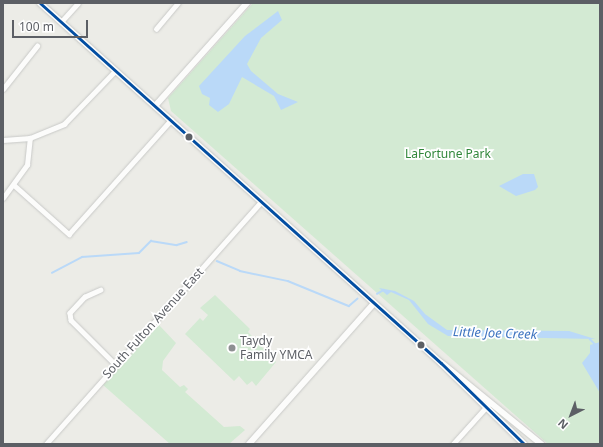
<!DOCTYPE html>
<style>
body{margin:0}
#map{position:relative;width:603px;height:447px;overflow:hidden;background:#ecece7;font-family:"Noto Sans",sans-serif}
div>[style]{position:absolute}
.green>*{inset:0;background:#d3ead3}
.water>*{inset:0;background:#bad9f8}
.stream>*{height:1.5px;margin:-0.75px;padding:0 0.75px;transform-origin:0.75px;border-radius:0.75px;background:#bad9f8}
.roads{filter:drop-shadow(0 0 1px #c8c9c7) drop-shadow(0 0 1px #c8c9c7)}
.street>*{height:4.5px;margin:-2.25px;padding:0 2.25px;transform-origin:2.25px;border-radius:2.25px;background:#fcfcfb}
.secondary>*{height:6px;margin:-3px;padding:0 3px;transform-origin:3px;border-radius:3px;background:#fcfcfb}
.bus-1>*{height:3px;margin:-1.5px;padding:0 1.5px;transform-origin:1.5px;border-radius:1.5px;background:#034ea2}
.dots>*{width:11px;height:11px;translate:-50% -50%;box-sizing:border-box;border:2px solid #fff;border-radius:50%}
span{translate:-50% -50%;white-space:nowrap;text-align:center;line-height:1.15;-webkit-text-stroke:3.5px #fff;paint-order:stroke}
.park-label{font-size:12px;color:#31873b}
.street-label{font-size:12px;color:#5c5f65}
.poi-label{font-size:12px;color:#5c5f65}
.left{translate:0 -50%;text-align:left}
.water-label{font-size:13px;color:#3e74c0;font-style:italic}
.frame{position:absolute;inset:0;border:4px solid #5c5f65;pointer-events:none}
.north{position:absolute;left:551px;top:395px;width:40px;height:40px;-webkit-text-stroke:3px #fff;paint-order:stroke;rotate:222deg;font-size:11px;font-weight:700;line-height:16px;text-align:center;color:#5c5f65}
.north::after{content:'';display:block;margin:auto;width:14px;height:18px;background:#5c5f65;clip-path:polygon(50% 0,100% 100%,50% 72%,0 100%)}
.scale{position:absolute;left:12px;top:20px;width:76px;height:18px;box-sizing:border-box;border:2px solid #5c5f65;border-top:0;padding-left:5px;font-size:12px;line-height:14px;white-space:nowrap;color:#5c5f65;-webkit-text-stroke:3px #fff;paint-order:stroke}
</style>
<div id="map">
<div class="green">
<i style="clip-path:polygon(253px 3px,600px 3px,600px 444px,548px 444px,171px 111px,168px 98px)"></i>
<i style="clip-path:polygon(215px 295px,250px 329px,248px 332px,276px 362px,256px 386px,252px 381px,247px 385px,239px 376px,234px 381px,185px 334px,200px 318px,203px 321px,208px 315px,200px 308px)"></i>
<i style="clip-path:polygon(159px 325px,176px 343px,163px 361px,162px 370px,180px 387px,184px 385px,188px 389px,185px 392px,224px 427px,240px 426px,245px 430px,229px 444px,170px 444px,103px 385px)"></i>
</div>
<div class="water">
<i style="clip-path:polygon(278px 11px,282px 20px,261px 38px,247px 64px,251px 71px,278px 94px,298px 102px,281px 110px,274px 96px,242px 77px,229px 104px,218px 112px,209px 105px,210px 98px,202px 94px,199px 86px,245px 36px)"></i>
<i style="clip-path:polygon(523px 174px,534px 174px,538px 187px,535px 190px,516px 196px,499px 186px)"></i>
<i style="clip-path:polygon(379px 288px,395px 291px,414px 301px,425px 314px,447px 330px,569px 331px,595px 339px,448px 336px,428px 324px,409px 300px,391px 292px,387px 295px)"></i>
<i style="clip-path:polygon(600px 342px,600px 393px,582px 363px,590px 353px,590px 345px)"></i>
</div>
<div class="stream">
<i style="left:217px;top:261px;width:25px;rotate:23deg"></i>
<i style="left:240px;top:271px;width:49px;rotate:11.8deg"></i>
<i style="left:288px;top:281px;width:66px;rotate:22.3deg"></i>
<i style="left:349px;top:306px;width:11px;rotate:-41deg"></i>
<i style="left:52px;top:273px;width:34px;rotate:-28deg"></i>
<i style="left:82px;top:257px;width:57px;rotate:-4deg"></i>
<i style="left:139px;top:253px;width:17px;rotate:-45deg"></i>
<i style="left:151px;top:241px;width:26px;rotate:9deg"></i>
<i style="left:177px;top:245px;width:10px;rotate:-17deg"></i>
<i style="left:377px;top:294px;width:8px;rotate:-30deg"></i>
<i style="left:590px;top:339px;width:8px;rotate:45deg"></i>
</div>
<div class="roads">
<div class="street">
<i style="left:61px;top:22px;width:25px;rotate:-48deg"></i>
<i style="left:156px;top:29px;width:34px;rotate:-50deg"></i>
<i style="left:3px;top:89px;width:55px;rotate:-51.7deg"></i>
<i style="left:3px;top:140px;width:27px;rotate:-4deg"></i>
<i style="left:30px;top:138px;width:37px;rotate:-22deg"></i>
<i style="left:64px;top:124px;width:74px;rotate:-46.1deg"></i>
<i style="left:14px;top:185px;width:74px;rotate:41.7deg"></i>
<i style="left:69px;top:234px;width:153px;rotate:-48.2deg"></i>
<i style="left:3px;top:198px;width:41px;rotate:-54deg"></i>
<i style="left:27px;top:165px;width:27px;rotate:-84deg"></i>
<i style="left:101px;top:290px;width:17px;rotate:156deg"></i>
<i style="left:85px;top:297px;width:22px;rotate:133deg"></i>
<i style="left:70px;top:313px;width:7px;rotate:82deg"></i>
<i style="left:71px;top:320px;width:64px;rotate:45deg"></i>
<i style="left:46px;top:444px;width:324px;rotate:-48.4deg"></i>
<i style="left:453px;top:444px;width:52px;rotate:-48.1deg"></i>
</div>
<div class="secondary">
<i style="left:40px;top:3px;width:539px;rotate:41.92deg"></i>
<i style="left:441px;top:363px;width:116px;rotate:44.3deg"></i>
<i style="left:155px;top:106px;width:138px;rotate:-48.2deg"></i>
<i style="left:443px;top:364px;width:127px;rotate:39.2deg"></i>
<i style="left:249px;top:444px;width:188px;rotate:-48.4deg"></i>
</div>
</div>
<div class="bus-1">
<i style="left:40px;top:3px;width:539px;rotate:41.92deg"></i>
<i style="left:441px;top:363px;width:116px;rotate:44.3deg"></i>
</div>
<div class="dots">
<i style="left:189px;top:137px;background:#5c5f65"></i>
<i style="left:421px;top:345px;background:#5c5f65"></i>
<i style="left:232px;top:348px;background:#8e9092"></i>
</div>
<div class="park-label">
<span style="left:448px;top:154px">LaFortune Park</span>
</div>
<div class="street-label">
<span style="left:153px;top:323px;rotate:-48deg">South Fulton Avenue East</span>
</div>
<div class="poi-label">
<span class="left" style="left:240px;top:348px">Taydy<br>Family YMCA</span>
</div>
<div class="water-label">
<span style="left:495px;top:333px;rotate:2deg">Little Joe Creek</span>
</div>
<div class="frame"></div>
<div class="north">N</div>
<div class="scale">100 m</div>
</div>
